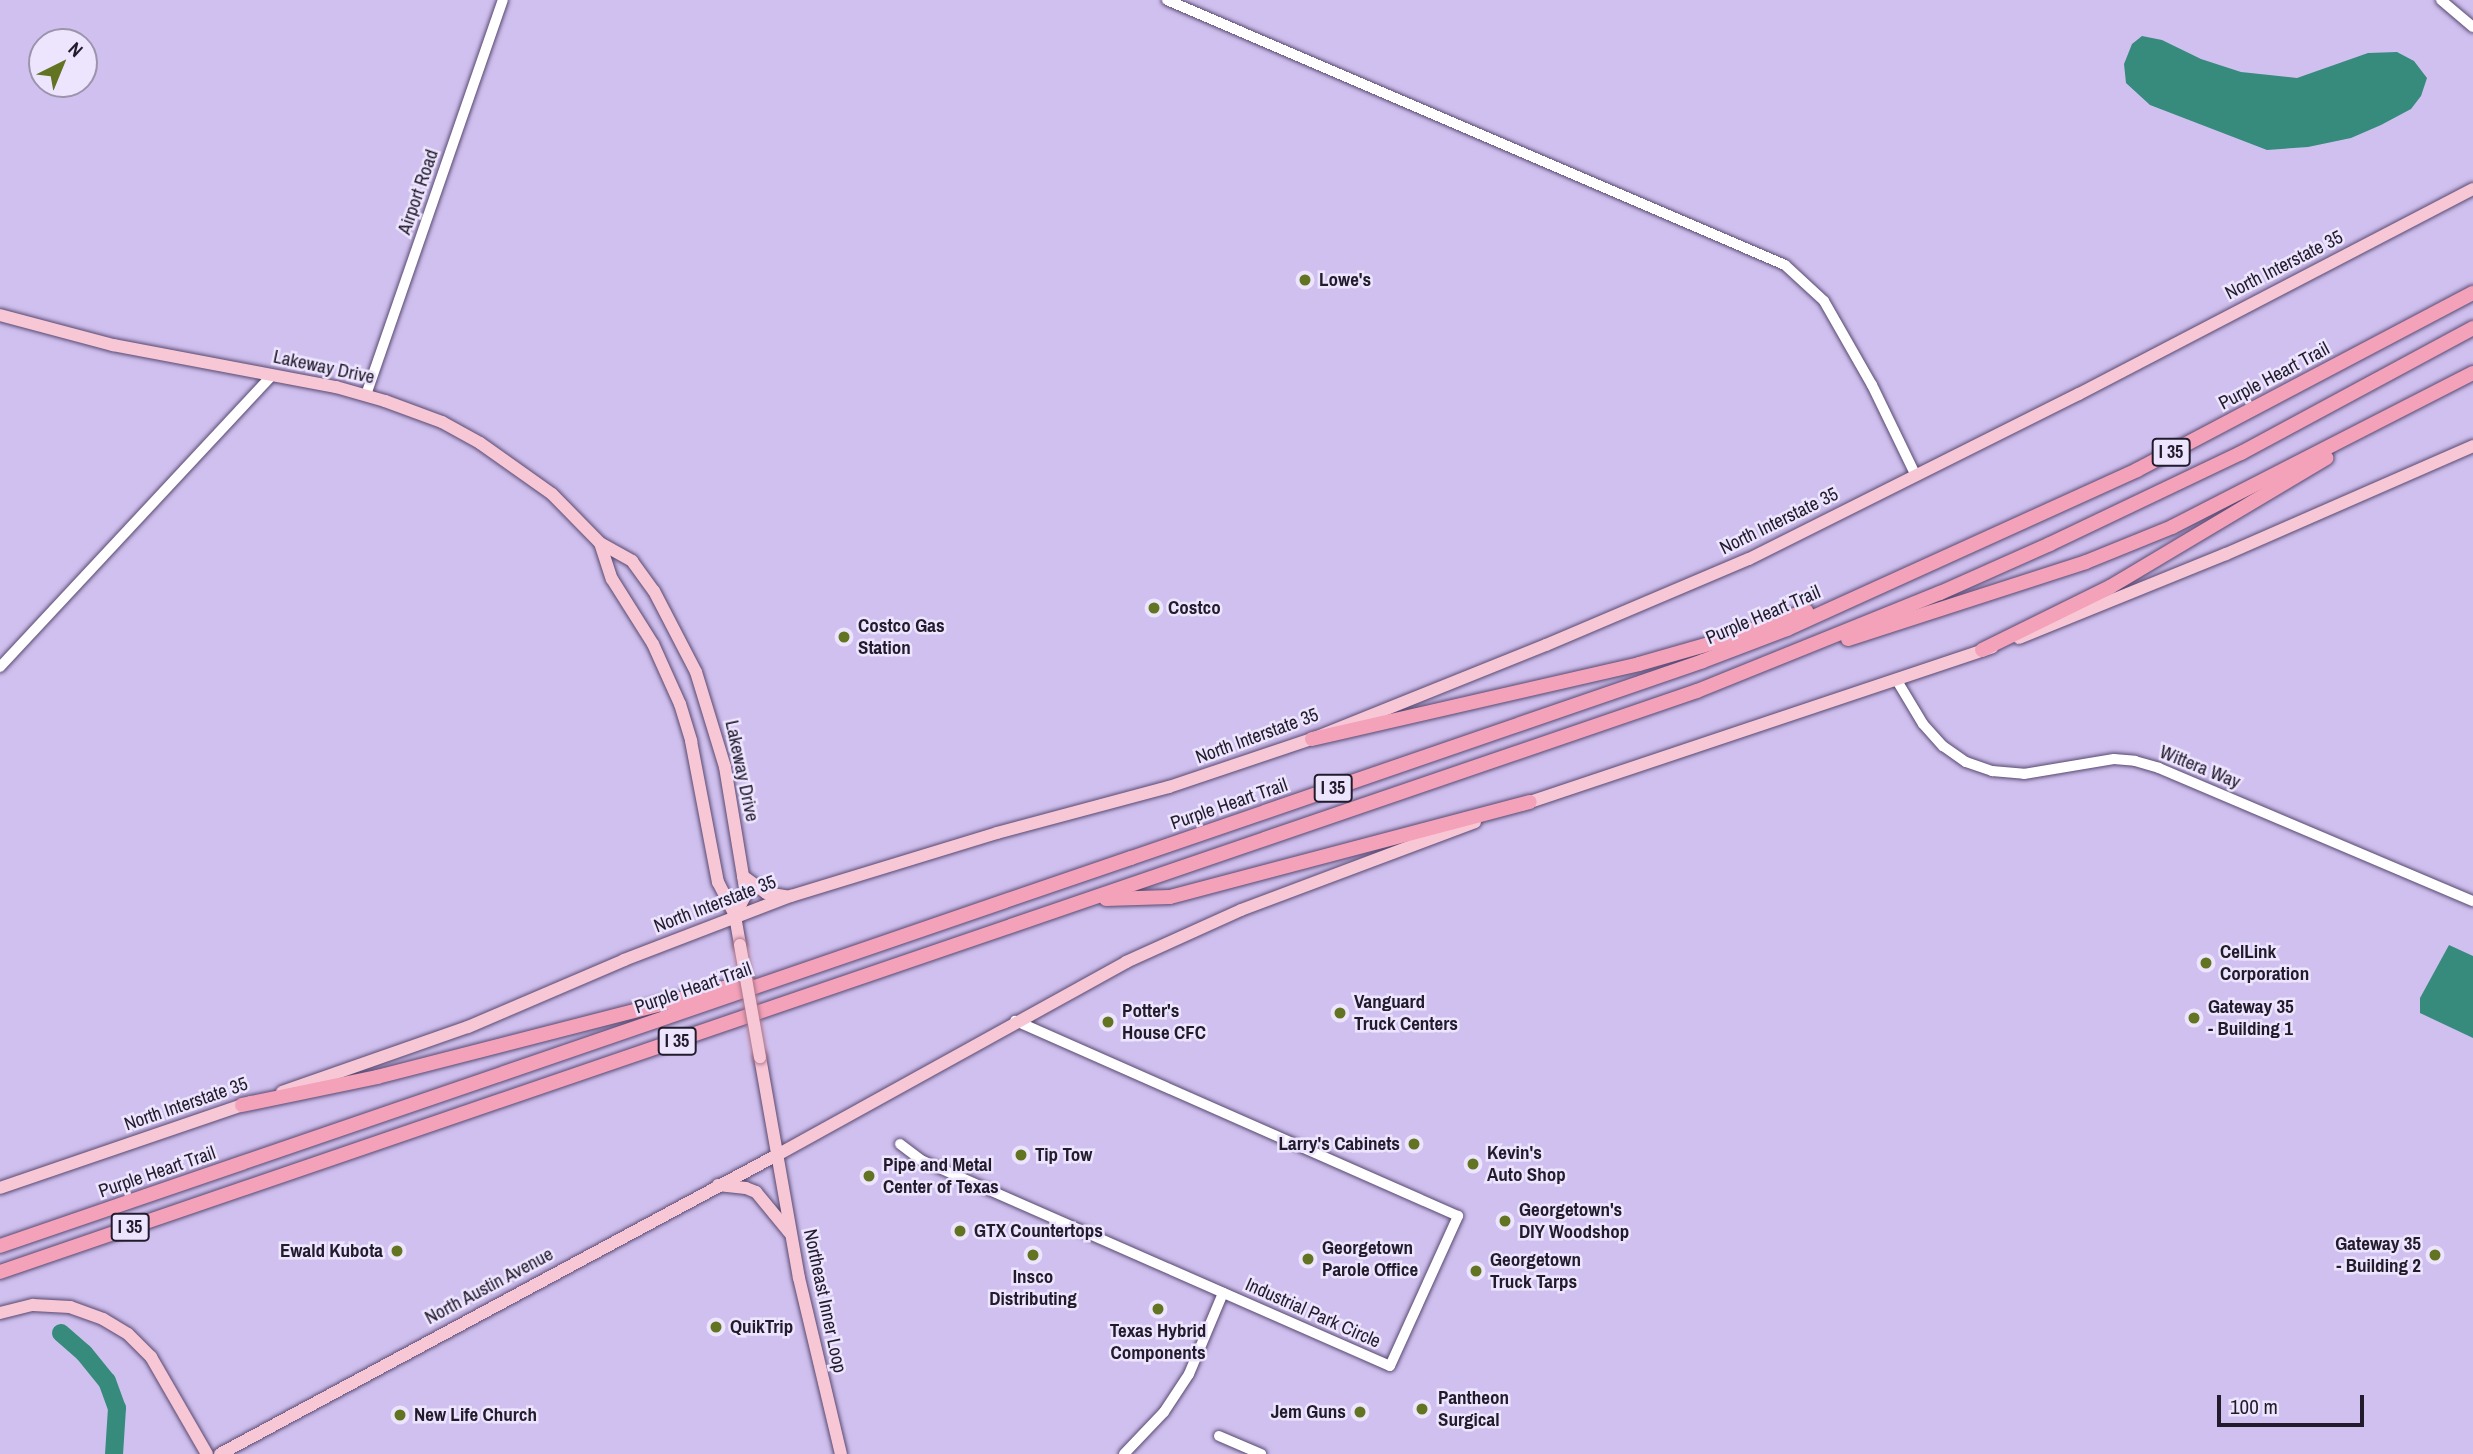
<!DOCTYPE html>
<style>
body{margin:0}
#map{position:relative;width:2473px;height:1454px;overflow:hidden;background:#d0c0ef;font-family:"Archivo Narrow",sans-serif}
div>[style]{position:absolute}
.water>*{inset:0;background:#378b7d}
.river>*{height:18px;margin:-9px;padding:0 9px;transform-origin:9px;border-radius:9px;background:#378b7d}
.roads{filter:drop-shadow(0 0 2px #584971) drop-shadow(0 0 2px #584971)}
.minor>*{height:10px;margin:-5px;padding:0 5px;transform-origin:5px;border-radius:5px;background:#fff}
.major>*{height:12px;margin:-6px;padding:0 6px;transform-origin:6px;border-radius:6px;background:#f8c7d6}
.highway>*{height:14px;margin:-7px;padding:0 7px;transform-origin:7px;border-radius:7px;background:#f4a2ba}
.bridges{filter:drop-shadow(0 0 2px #aa7388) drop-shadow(0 0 2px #aa7388)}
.major-bridge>*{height:12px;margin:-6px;padding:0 6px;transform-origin:6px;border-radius:6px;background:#f8c7d6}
.dots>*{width:19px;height:19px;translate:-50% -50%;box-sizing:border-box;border:4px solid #ede5fe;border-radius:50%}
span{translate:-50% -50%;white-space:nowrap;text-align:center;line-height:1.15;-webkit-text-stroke:5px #ede5fe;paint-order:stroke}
.shield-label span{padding:2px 5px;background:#ede5fe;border:2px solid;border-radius:5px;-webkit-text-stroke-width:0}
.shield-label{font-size:18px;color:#211b2c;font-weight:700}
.street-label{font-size:19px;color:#211b2c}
.poi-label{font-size:19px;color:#211b2c;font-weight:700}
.left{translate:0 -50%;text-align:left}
.right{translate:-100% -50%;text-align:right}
.north{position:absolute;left:28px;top:28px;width:70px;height:70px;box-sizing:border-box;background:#ede5fe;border:2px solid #9b94aa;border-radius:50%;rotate:43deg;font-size:19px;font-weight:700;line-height:28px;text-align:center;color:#211b2c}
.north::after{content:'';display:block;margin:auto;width:24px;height:32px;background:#627422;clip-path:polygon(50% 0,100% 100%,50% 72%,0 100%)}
.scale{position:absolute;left:2217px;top:1395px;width:147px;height:32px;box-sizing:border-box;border:4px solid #211b2c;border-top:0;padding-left:9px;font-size:21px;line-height:24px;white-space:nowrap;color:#211b2c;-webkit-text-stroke:5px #ede5fe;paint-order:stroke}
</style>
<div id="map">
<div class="water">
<i style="clip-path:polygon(2142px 36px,2162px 40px,2201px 59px,2241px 72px,2297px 78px,2368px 53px,2397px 52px,2414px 61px,2427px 78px,2421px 96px,2411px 109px,2381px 125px,2351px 138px,2308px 147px,2267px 150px,2150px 105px,2126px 83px,2124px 64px,2132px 44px)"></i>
<i style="clip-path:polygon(2449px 945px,2473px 956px,2473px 1038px,2420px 1013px,2420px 998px)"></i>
</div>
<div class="river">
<i style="left:61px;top:1333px;width:30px;rotate:41deg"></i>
<i style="left:84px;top:1353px;width:36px;rotate:51deg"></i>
<i style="left:107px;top:1381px;width:29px;rotate:70deg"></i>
<i style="left:117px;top:1408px;width:46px;rotate:93.7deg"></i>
</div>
<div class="roads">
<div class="minor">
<i style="left:1167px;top:0;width:672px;rotate:23.21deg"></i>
<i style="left:1785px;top:265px;width:53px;rotate:42.7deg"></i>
<i style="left:1824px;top:301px;width:97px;rotate:60.3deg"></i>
<i style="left:1872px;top:385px;width:101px;rotate:64.2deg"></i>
<i style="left:2441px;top:0;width:42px;rotate:40.2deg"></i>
<i style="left:366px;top:395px;width:418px;rotate:-70.9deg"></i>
<i style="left:0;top:667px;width:398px;rotate:-47deg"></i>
<i style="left:1896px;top:679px;width:52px;rotate:59deg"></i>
<i style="left:1923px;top:724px;width:30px;rotate:48deg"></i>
<i style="left:1943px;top:746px;width:28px;rotate:35deg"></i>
<i style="left:1966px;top:762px;width:28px;rotate:19deg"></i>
<i style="left:1992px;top:771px;width:32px;rotate:5deg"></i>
<i style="left:2024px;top:774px;width:91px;rotate:-9.5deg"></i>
<i style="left:2114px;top:759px;width:21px;rotate:5deg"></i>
<i style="left:2135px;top:761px;width:25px;rotate:16deg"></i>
<i style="left:2159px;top:768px;width:341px;rotate:23deg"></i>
<i style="left:900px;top:1144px;width:26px;rotate:37deg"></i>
<i style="left:921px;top:1160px;width:512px;rotate:23.71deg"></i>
<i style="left:1390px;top:1366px;width:165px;rotate:-65.6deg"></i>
<i style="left:1458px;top:1216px;width:484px;rotate:-156.2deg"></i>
<i style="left:1219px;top:1436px;width:46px;rotate:23.2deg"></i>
<i style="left:1124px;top:1454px;width:58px;rotate:-46.4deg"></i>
<i style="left:1164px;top:1412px;width:45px;rotate:-56.7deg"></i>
<i style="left:1189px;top:1374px;width:88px;rotate:-67.2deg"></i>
</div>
<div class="major">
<i style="left:0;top:315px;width:117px;rotate:14.9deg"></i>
<i style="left:113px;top:345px;width:227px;rotate:10.7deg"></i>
<i style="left:336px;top:387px;width:51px;rotate:15.9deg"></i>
<i style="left:385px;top:401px;width:61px;rotate:20.2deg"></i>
<i style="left:442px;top:422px;width:43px;rotate:28.9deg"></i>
<i style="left:480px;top:443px;width:88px;rotate:35.3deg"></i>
<i style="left:552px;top:494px;width:69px;rotate:45.6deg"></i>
<i style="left:600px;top:543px;width:37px;rotate:29deg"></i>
<i style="left:632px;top:561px;width:37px;rotate:54deg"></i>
<i style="left:654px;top:591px;width:91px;rotate:62.6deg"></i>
<i style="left:696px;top:672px;width:99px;rotate:73deg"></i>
<i style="left:725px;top:767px;width:110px;rotate:80.6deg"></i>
<i style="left:743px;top:876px;width:18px;rotate:81deg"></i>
<i style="left:746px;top:894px;width:25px;rotate:117deg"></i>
<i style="left:600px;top:543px;width:38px;rotate:72deg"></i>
<i style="left:612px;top:579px;width:77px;rotate:57.8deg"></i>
<i style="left:653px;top:644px;width:66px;rotate:65.8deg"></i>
<i style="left:680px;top:704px;width:39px;rotate:73deg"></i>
<i style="left:691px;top:741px;width:144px;rotate:79.2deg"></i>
<i style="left:718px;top:882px;width:38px;rotate:63deg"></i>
<i style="left:735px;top:916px;width:29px;rotate:80deg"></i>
<i style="left:2019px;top:638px;width:223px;rotate:-22.1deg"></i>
<i style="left:2226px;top:554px;width:270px;rotate:-23.6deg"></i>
<i style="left:1521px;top:805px;width:497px;rotate:-18.5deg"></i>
<i style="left:743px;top:876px;width:29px;rotate:36deg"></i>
<i style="left:766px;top:893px;width:20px;rotate:9deg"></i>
<i style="left:760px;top:1057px;width:224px;rotate:80deg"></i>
<i style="left:799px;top:1278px;width:181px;rotate:76.6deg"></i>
<i style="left:282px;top:1092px;width:197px;rotate:-19.3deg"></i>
<i style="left:468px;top:1027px;width:170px;rotate:-23.2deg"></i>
<i style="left:624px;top:960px;width:179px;rotate:-21deg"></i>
<i style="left:791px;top:896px;width:215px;rotate:-17deg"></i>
<i style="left:997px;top:833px;width:178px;rotate:-15deg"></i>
<i style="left:1169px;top:787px;width:151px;rotate:-18.6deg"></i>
<i style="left:1312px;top:739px;width:252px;rotate:-21.9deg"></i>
<i style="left:1546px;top:645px;width:220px;rotate:-23deg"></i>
<i style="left:1749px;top:559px;width:369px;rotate:-26.6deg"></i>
<i style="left:2079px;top:394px;width:444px;rotate:-27.5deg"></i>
<i style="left:718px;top:1185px;width:28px;rotate:6deg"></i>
<i style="left:746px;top:1188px;width:11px;rotate:22deg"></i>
<i style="left:756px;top:1192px;width:52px;rotate:50.5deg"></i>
<i style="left:0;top:1188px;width:265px;rotate:-18.9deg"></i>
<i style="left:0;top:1313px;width:34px;rotate:-14deg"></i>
<i style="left:33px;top:1305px;width:37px;rotate:3deg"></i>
<i style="left:70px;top:1307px;width:35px;rotate:20deg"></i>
<i style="left:103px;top:1319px;width:29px;rotate:31deg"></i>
<i style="left:128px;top:1334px;width:33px;rotate:45deg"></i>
<i style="left:151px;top:1357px;width:112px;rotate:60deg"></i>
<i style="left:220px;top:1454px;width:632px;rotate:-28.23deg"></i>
<i style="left:777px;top:1155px;width:399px;rotate:-28.9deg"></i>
<i style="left:1126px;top:962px;width:126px;rotate:-24.3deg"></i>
<i style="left:1241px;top:910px;width:250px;rotate:-20.6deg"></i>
</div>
<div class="highway">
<i style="left:1848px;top:639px;width:250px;rotate:-17.9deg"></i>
<i style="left:2086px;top:562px;width:93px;rotate:-22.1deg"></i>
<i style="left:2172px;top:527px;width:338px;rotate:-27.1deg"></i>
<i style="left:1982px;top:650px;width:143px;rotate:-26.2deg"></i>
<i style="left:2110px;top:587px;width:252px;rotate:-30.8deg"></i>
<i style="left:1312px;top:739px;width:335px;rotate:-12.9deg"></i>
<i style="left:1639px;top:664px;width:91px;rotate:-16deg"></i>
<i style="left:1726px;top:639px;width:85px;rotate:-19.3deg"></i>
<i style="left:1106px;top:899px;width:64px;rotate:-1.8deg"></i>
<i style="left:1170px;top:897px;width:372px;rotate:-14.8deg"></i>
<i style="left:242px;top:1105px;width:138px;rotate:-11.7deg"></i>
<i style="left:377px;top:1077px;width:382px;rotate:-14.4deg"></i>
<i style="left:0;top:1246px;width:1196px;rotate:-18.94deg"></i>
<i style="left:1131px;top:858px;width:605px;rotate:-19deg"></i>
<i style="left:1703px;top:661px;width:90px;rotate:-20.9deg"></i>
<i style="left:1787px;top:629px;width:384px;rotate:-24.4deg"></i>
<i style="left:2137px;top:470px;width:380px;rotate:-27.8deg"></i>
<i style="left:0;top:1272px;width:1794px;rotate:-18.9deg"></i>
<i style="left:1697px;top:691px;width:262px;rotate:-22deg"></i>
<i style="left:1940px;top:593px;width:120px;rotate:-24deg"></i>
<i style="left:2050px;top:544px;width:212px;rotate:-25.5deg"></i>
<i style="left:2241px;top:453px;width:264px;rotate:-28.3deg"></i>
</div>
</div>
<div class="bridges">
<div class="major-bridge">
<i style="left:740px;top:945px;width:114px;rotate:79.9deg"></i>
</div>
</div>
<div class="dots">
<i style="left:1305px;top:280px;background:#627422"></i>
<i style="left:1154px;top:608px;background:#627422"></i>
<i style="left:844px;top:637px;background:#627422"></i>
<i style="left:2206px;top:963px;background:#627422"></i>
<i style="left:1340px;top:1013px;background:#627422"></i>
<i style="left:2194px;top:1018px;background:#627422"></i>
<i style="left:1108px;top:1022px;background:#627422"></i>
<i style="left:1414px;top:1144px;background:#627422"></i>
<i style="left:1021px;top:1155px;background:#627422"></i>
<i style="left:1473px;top:1164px;background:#627422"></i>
<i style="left:869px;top:1176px;background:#627422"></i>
<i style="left:1505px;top:1221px;background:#627422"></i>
<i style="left:960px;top:1231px;background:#627422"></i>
<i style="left:397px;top:1251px;background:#627422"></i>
<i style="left:1033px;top:1255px;background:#627422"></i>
<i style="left:2435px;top:1255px;background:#627422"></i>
<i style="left:1308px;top:1259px;background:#627422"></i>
<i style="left:1476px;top:1271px;background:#627422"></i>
<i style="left:1158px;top:1309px;background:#627422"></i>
<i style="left:716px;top:1327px;background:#627422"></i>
<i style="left:1422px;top:1409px;background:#627422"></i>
<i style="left:1360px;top:1412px;background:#627422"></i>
<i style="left:400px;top:1415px;background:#627422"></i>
</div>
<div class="shield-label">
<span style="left:2171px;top:452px">I 35</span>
<span style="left:1333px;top:788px">I 35</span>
<span style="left:677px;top:1041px">I 35</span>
<span style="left:130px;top:1227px">I 35</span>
</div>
<div class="street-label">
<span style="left:418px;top:192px;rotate:-71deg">Airport Road</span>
<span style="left:2284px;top:265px;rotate:-27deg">North Interstate 35</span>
<span style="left:324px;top:367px;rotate:12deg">Lakeway Drive</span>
<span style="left:2274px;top:376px;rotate:-28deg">Purple Heart Trail</span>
<span style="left:1779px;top:521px;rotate:-26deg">North Interstate 35</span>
<span style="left:1763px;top:615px;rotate:-23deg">Purple Heart Trail</span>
<span style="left:1257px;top:736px;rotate:-20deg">North Interstate 35</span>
<span style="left:2200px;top:767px;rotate:22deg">Wittera Way</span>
<span style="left:742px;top:771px;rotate:78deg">Lakeway Drive</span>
<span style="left:1229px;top:804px;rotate:-19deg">Purple Heart Trail</span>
<span style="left:715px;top:904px;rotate:-21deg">North Interstate 35</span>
<span style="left:693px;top:988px;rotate:-19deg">Purple Heart Trail</span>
<span style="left:186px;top:1104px;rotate:-19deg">North Interstate 35</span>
<span style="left:157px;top:1172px;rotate:-19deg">Purple Heart Trail</span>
<span style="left:489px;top:1286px;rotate:-28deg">North Austin Avenue</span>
<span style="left:825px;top:1301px;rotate:78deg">Northeast Inner Loop</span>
<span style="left:1313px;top:1313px;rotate:24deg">Industrial Park Circle</span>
</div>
<div class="poi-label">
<span class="left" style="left:1319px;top:280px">Lowe's</span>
<span class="left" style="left:1168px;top:608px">Costco</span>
<span class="left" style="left:858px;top:637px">Costco Gas<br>Station</span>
<span class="left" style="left:2220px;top:963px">CelLink<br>Corporation</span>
<span class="left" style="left:1354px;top:1013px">Vanguard<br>Truck Centers</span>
<span class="left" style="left:2208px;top:1018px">Gateway 35<br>- Building 1</span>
<span class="left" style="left:1122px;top:1022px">Potter's<br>House CFC</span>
<span class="right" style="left:1400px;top:1144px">Larry's Cabinets</span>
<span class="left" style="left:1487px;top:1164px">Kevin's<br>Auto Shop</span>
<span class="left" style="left:1035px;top:1155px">Tip Tow</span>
<span class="left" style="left:883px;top:1176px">Pipe and Metal<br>Center of Texas</span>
<span class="left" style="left:1519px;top:1221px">Georgetown's<br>DIY Woodshop</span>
<span class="left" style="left:974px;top:1231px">GTX Countertops</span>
<span class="right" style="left:2421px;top:1255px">Gateway 35<br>- Building 2</span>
<span class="left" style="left:1322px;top:1259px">Georgetown<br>Parole Office</span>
<span class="right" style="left:383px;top:1251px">Ewald Kubota</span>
<span class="left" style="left:1490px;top:1271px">Georgetown<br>Truck Tarps</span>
<span style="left:1033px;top:1288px">Insco<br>Distributing</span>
<span class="left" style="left:730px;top:1327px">QuikTrip</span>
<span style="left:1158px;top:1342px">Texas Hybrid<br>Components</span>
<span class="left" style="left:1438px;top:1409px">Pantheon<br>Surgical</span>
<span class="right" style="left:1346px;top:1412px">Jem Guns</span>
<span class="left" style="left:414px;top:1415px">New Life Church</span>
</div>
<div class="north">N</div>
<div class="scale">100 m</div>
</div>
